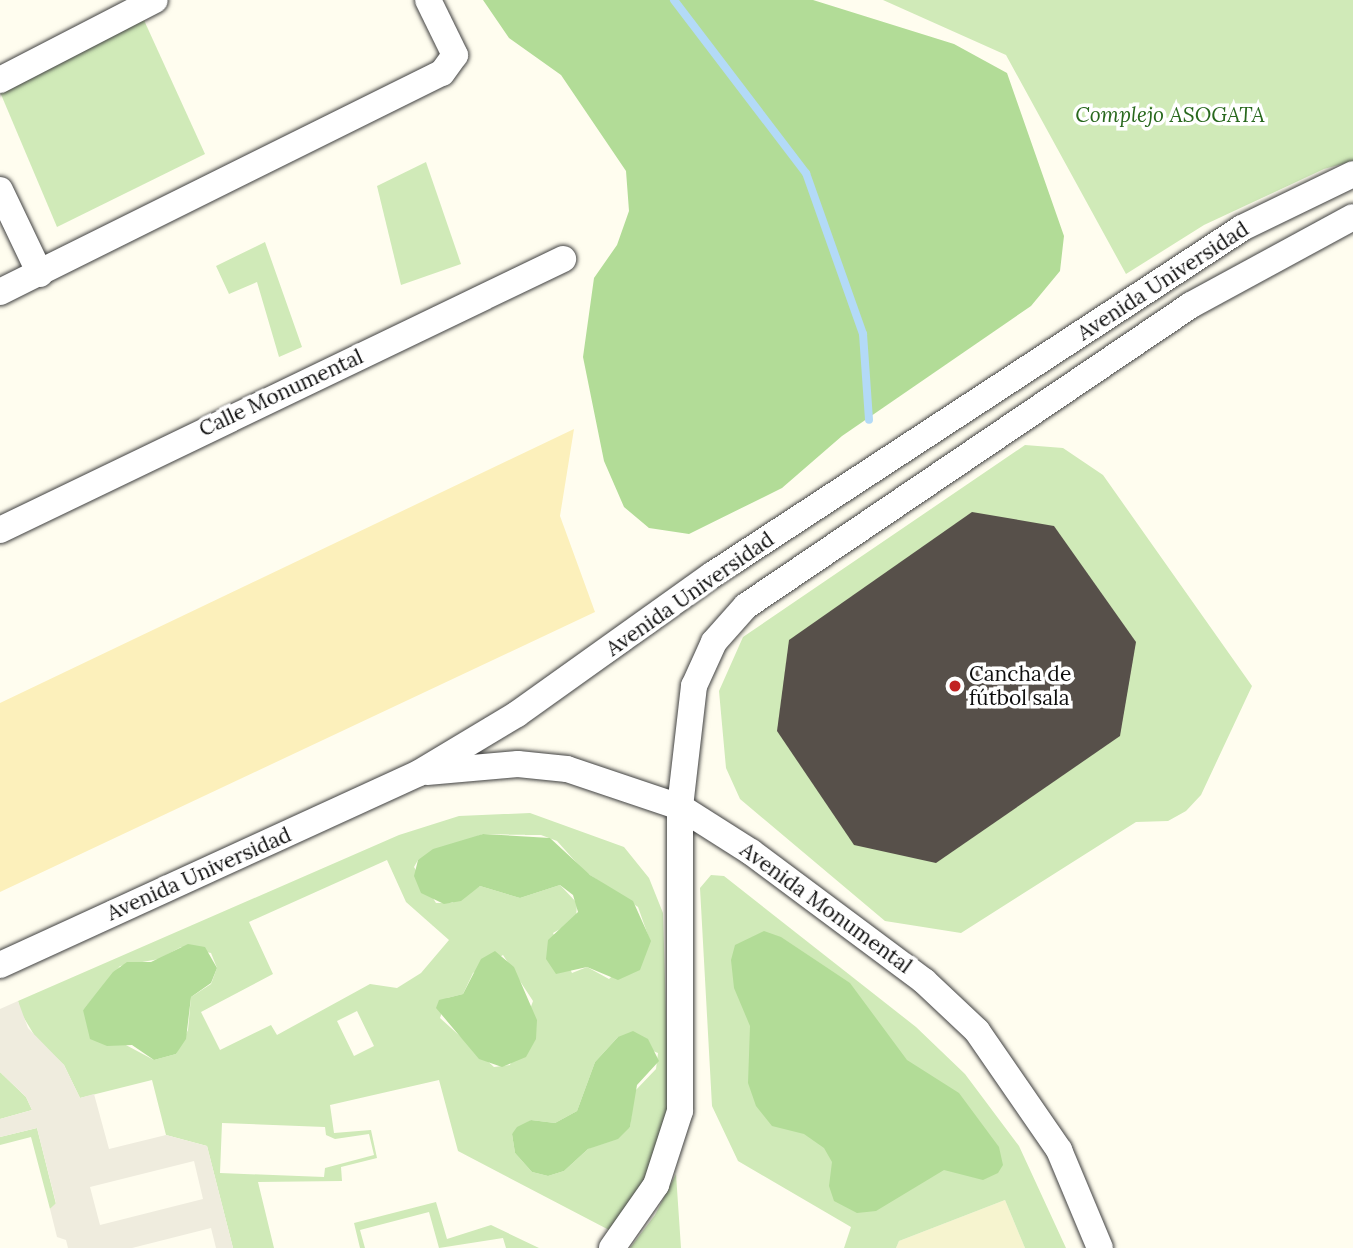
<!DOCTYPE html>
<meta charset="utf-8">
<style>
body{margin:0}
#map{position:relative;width:1353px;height:1248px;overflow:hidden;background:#fffdef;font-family:Lora,serif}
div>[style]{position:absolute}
.farmland>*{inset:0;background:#f6f4cf}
.green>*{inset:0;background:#d0eab8}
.forest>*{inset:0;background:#b2dc97}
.sand>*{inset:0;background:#fcf0bb}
.plaza>*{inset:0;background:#efecde}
.stream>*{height:8px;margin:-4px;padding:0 4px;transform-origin:4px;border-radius:4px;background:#b3daf7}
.building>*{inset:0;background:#57504a}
.roads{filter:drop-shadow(0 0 2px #414141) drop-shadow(0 0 2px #414141)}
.minor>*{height:26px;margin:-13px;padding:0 13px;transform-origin:13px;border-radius:13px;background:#fff}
.dots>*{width:19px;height:19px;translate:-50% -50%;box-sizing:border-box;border:4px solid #fff;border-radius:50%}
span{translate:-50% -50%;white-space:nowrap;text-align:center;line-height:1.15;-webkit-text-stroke:7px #fff;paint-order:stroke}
.park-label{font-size:21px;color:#28681d;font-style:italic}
.street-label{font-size:21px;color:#0e0e0e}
.poi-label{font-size:21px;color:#0e0e0e}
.left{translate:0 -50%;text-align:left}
</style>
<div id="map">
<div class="farmland">
<i style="clip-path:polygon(1005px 1200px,1025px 1248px,896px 1248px,899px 1241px)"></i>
</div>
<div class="green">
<i style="clip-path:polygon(883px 0,1353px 0,1353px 161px,1324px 169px,1204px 225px,1126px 274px,1006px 55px)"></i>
<i style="clip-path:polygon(143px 18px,205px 154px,57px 227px,0 92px)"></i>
<i style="clip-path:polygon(426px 162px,461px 264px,401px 285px,377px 186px)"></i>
<i style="clip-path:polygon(265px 242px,302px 347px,279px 357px,257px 282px,229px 294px,216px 266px)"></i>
<i style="clip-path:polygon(1025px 445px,1063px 448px,1103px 475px,1252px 686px,1201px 795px,1186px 811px,1168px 821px,1136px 822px,961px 933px,885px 921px,740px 799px,726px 768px,719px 691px,743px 637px)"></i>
<i style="clip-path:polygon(evenodd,530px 813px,624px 847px,649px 878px,663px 913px,669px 1110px,652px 1169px,611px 1231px,458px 1151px,439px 1080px,330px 1105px,334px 1133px,371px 1130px,377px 1158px,341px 1167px,342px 1181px,258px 1182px,274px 1248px,233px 1248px,207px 1146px,166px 1135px,152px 1080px,80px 1098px,64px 1065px,36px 1038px,21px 1013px,18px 1001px,399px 835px,459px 816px,530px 813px,483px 834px,541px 835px,557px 841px,584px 871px,638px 907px,650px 941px,609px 979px,587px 967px,572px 973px,553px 933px,576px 920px,577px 903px,560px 885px,520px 898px,480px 886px,452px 903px,436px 903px,414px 867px,418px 860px,483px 834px,530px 813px,387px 860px,406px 902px,449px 940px,421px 973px,397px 988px,370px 984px,277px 1035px,271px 1025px,220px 1050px,201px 1012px,273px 974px,249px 922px,387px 860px,530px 813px,181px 947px,211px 953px,217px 968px,211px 984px,191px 997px,188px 1030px,176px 1054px,154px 1060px,124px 1044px,83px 1010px,120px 966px,159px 959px,181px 947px,530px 813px,503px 955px,533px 1001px,510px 1065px,494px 1067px,440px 1018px,447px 998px,463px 994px,473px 973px,503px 955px,530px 813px,357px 1011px,374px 1046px,354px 1056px,337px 1021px,357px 1011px,530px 813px,618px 1037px,658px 1053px,656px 1069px,634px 1092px,630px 1127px,588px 1149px,564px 1171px,548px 1176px,532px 1172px,515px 1153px,512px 1134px,531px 1120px,555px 1123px,577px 1111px,595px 1062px,618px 1037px,530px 813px,222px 1123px,325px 1127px,326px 1135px,335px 1139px,369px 1134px,374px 1155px,325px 1168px,324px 1177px,220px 1173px,222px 1123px)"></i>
<i style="clip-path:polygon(711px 875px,724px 876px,916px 1027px,965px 1074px,1019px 1146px,1066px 1248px,1025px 1248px,1005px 1200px,899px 1241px,896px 1248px,844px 1248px,851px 1227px,738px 1161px,712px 1106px,700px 888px)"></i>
<i style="clip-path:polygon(0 1072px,26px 1097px,32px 1110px,0 1119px)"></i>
<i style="clip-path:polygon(37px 1128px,56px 1204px,50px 1209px,31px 1137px,0 1145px,0 1137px)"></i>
<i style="clip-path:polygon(676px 1174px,681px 1248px,630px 1248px,655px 1215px)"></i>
<i style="clip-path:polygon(436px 1202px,447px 1239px,491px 1225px,539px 1248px,506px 1248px,503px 1238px,439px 1248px,429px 1212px,360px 1230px,365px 1248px,360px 1248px,354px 1223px)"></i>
</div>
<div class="forest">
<i style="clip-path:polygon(483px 0,813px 0,954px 44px,1007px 73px,1064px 236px,1060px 271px,1031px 306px,842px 436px,782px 488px,689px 534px,649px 528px,624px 507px,604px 461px,583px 357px,594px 278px,617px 245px,629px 211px,626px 171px,561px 75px,509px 38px)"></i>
<i style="clip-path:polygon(483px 834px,550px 838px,590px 875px,633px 901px,651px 941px,640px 970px,618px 980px,587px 967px,556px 974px,546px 959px,548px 940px,578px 912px,573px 895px,560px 885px,520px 898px,480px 886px,461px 901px,444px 904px,421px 893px,414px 876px,418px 860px,433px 849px)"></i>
<i style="clip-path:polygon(764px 931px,781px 937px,850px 983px,907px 1060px,959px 1093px,999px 1147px,1003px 1165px,998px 1173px,983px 1180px,944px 1170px,876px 1211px,857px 1213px,834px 1201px,829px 1186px,832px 1162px,824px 1148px,804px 1134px,772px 1126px,756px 1106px,748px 1083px,750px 1026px,734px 988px,731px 960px,735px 945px)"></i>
<i style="clip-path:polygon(188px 944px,205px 947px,217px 968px,211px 983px,191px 997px,186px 1039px,176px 1054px,154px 1060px,132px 1045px,107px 1046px,90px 1039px,83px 1010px,113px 972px,127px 962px,151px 962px)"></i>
<i style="clip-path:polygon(495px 951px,514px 967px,537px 1020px,536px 1039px,526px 1057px,502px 1067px,479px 1059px,436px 1008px,439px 1000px,463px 994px,481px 959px)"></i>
<i style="clip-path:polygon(633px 1031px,648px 1039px,659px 1061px,637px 1085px,630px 1127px,618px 1139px,588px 1149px,564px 1171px,548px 1176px,532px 1172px,515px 1153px,512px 1134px,517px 1127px,531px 1120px,555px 1123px,577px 1111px,595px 1062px,618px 1037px)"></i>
</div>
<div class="sand">
<i style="clip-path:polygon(574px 429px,560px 516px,595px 612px,0 892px,0 703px)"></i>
</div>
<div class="plaza">
<i style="clip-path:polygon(evenodd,18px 1001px,28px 1028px,64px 1065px,80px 1098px,94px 1094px,109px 1149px,166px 1135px,207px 1146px,233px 1248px,216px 1248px,211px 1228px,132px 1248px,68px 1248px,66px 1240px,57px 1237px,50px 1209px,56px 1203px,37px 1128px,0 1137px,0 1119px,32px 1110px,26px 1097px,0 1072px,0 1009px,18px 1001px,194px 1161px,203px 1199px,100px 1225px,90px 1187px,194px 1161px)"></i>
</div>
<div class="stream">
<i style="left:674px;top:0;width:218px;rotate:52.7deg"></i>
<i style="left:806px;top:173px;width:171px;rotate:70.5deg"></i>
<i style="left:863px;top:334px;width:86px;rotate:86deg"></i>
</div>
<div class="building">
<i style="clip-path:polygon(972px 512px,1054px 526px,1136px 642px,1120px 736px,936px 863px,854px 845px,777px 731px,789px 640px)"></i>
</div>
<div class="roads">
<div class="minor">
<i style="left:0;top:80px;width:174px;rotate:-27.3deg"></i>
<i style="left:0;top:190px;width:93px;rotate:64.5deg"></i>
<i style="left:0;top:292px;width:493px;rotate:-26.4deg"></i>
<i style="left:442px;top:73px;width:22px;rotate:-54deg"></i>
<i style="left:455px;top:55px;width:61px;rotate:-116.1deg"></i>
<i style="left:0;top:530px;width:625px;rotate:-25.7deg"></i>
<i style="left:427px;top:772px;width:91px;rotate:-5deg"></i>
<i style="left:518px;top:764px;width:49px;rotate:5.8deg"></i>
<i style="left:567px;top:769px;width:119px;rotate:18.6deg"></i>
<i style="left:680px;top:807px;width:84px;rotate:32.4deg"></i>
<i style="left:751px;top:852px;width:216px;rotate:36.7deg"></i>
<i style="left:924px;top:981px;width:73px;rotate:43.3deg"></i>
<i style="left:977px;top:1031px;width:145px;rotate:55.4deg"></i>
<i style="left:1059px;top:1150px;width:106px;rotate:67.3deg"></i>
<i style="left:0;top:965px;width:461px;rotate:-24.6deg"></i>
<i style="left:419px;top:773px;width:114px;rotate:-31deg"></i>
<i style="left:517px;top:714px;width:239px;rotate:-35.5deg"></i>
<i style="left:712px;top:575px;width:633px;rotate:-33.21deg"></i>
<i style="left:1242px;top:228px;width:123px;rotate:-25.9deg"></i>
<i style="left:612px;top:1248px;width:77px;rotate:-55.1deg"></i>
<i style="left:656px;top:1185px;width:78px;rotate:-72deg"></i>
<i style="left:680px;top:1111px;width:304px;rotate:-90deg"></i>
<i style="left:680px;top:807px;width:122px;rotate:-83.4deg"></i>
<i style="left:694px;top:686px;width:48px;rotate:-65.6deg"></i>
<i style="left:714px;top:642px;width:48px;rotate:-48.4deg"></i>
<i style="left:746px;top:606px;width:537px;rotate:-34.07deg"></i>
<i style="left:1191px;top:305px;width:184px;rotate:-28.5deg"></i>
</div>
</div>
<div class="dots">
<i style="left:955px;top:686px;background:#c12323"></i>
</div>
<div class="park-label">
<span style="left:1170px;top:115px">Complejo ASOGATA</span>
</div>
<div class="street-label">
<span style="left:1163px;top:281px;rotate:-33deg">Avenida Universidad</span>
<span style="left:281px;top:393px;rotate:-25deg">Calle Monumental</span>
<span style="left:690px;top:594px;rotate:-35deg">Avenida Universidad</span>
<span style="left:199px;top:874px;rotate:-24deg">Avenida Universidad</span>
<span style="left:826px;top:908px;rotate:36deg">Avenida Monumental</span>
</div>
<div class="poi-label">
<span class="left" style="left:969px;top:686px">Cancha de<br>fútbol sala</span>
</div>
</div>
